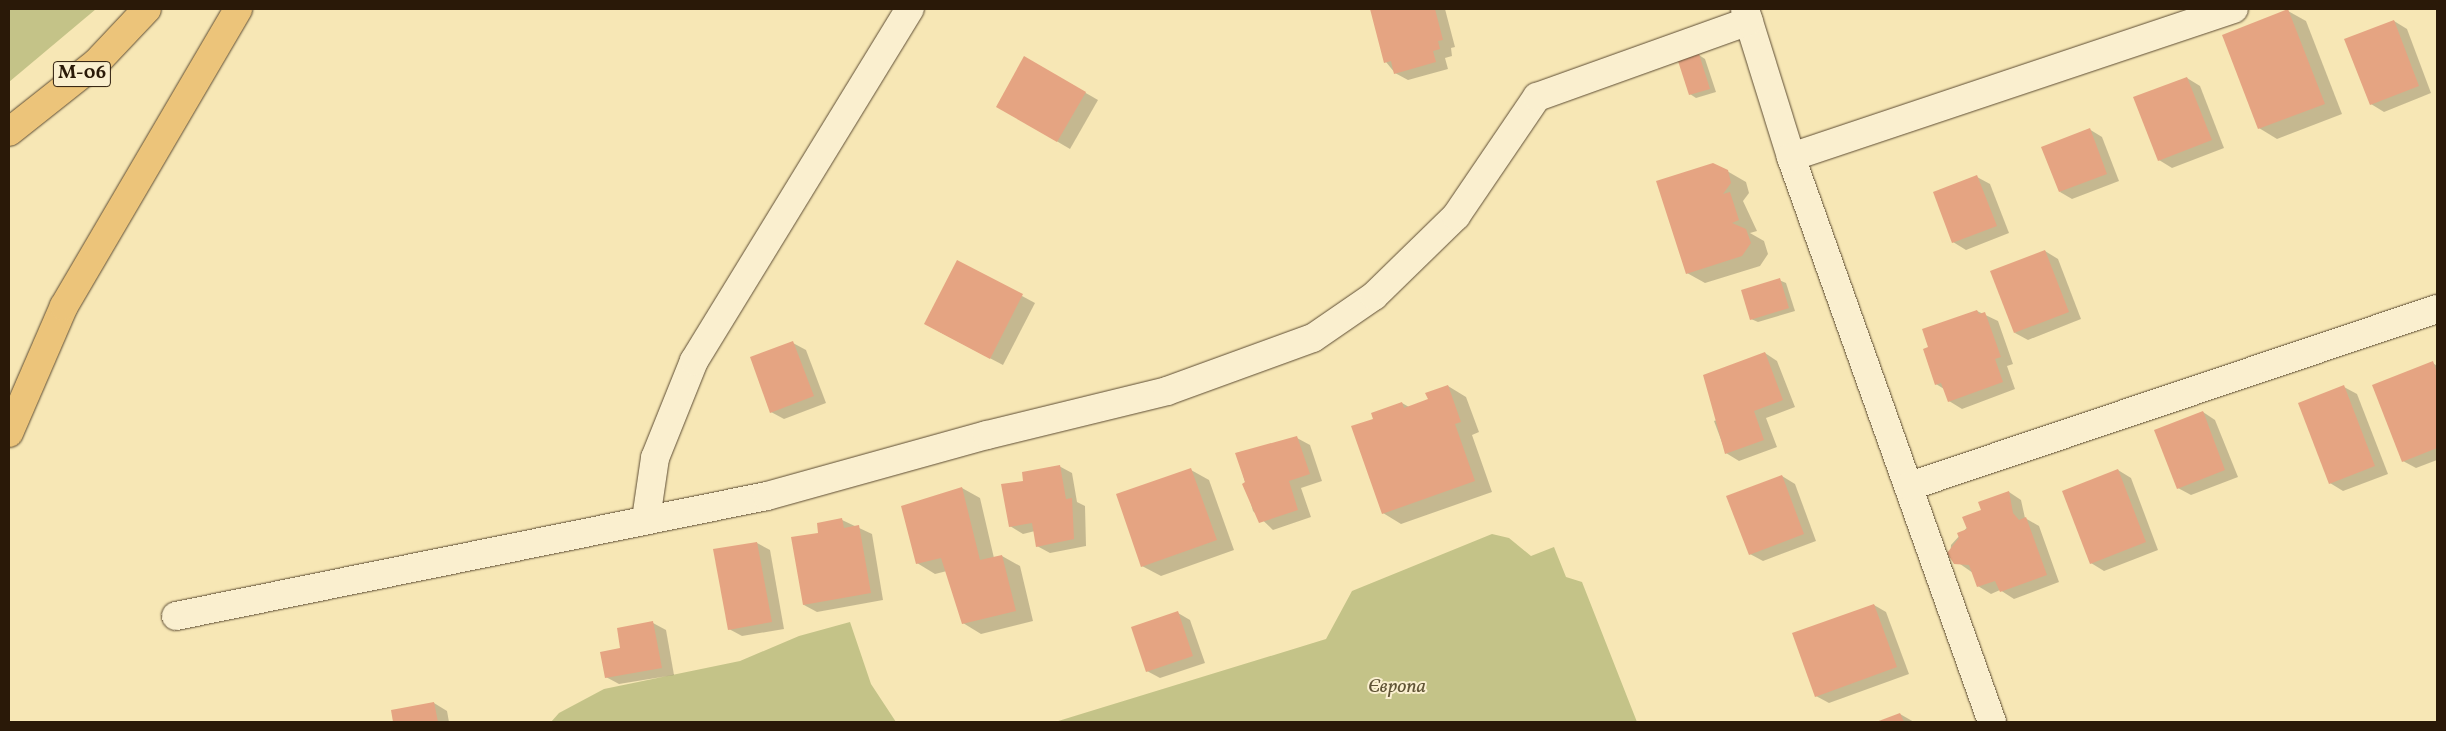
<!DOCTYPE html>
<meta charset="utf-8">
<style>
body{margin:0}
#map{position:relative;width:2446px;height:731px;overflow:hidden;background:#f7e7b5;font-family:Vollkorn,serif}
div>[style]{position:absolute}
.green>*{inset:0;background:#c4c388}
.shadow>*{inset:0;background:#0003}
.building>*{inset:0;background:#e5a482}
.roads{filter:drop-shadow(0 0 1px #5d4c33) drop-shadow(0 0 1px #5d4c33)}
.minor>*{height:28px;margin:-14px;padding:0 14px;transform-origin:14px;border-radius:14px;background:#faefcf}
.highway>*{height:28px;margin:-14px;padding:0 14px;transform-origin:14px;border-radius:14px;background:#ecc47a}
span{translate:-50% -50%;white-space:nowrap;text-align:center;line-height:1.15;-webkit-text-stroke:4px #faefcf;paint-order:stroke}
.shield-label span{padding:1px 4px;background:#faefcf;border:1px solid;border-radius:4px;-webkit-text-stroke-width:0}
.shield-label{font-size:19px;color:#2a1908;font-weight:700}
.park-label{font-size:20px;color:#605435;font-style:italic}
.frame{position:absolute;inset:0;border:10px solid #2a1908;pointer-events:none}
</style>
<div id="map">
<div class="green">
<i style="clip-path:polygon(9px 9px,96px 9px,9px 82px)"></i>
<i style="clip-path:polygon(1492px 534px,1509px 538px,1531px 556px,1554px 547px,1566px 577px,1582px 582px,1637px 722px,1055px 722px,1326px 639px,1352px 591px)"></i>
<i style="clip-path:polygon(850px 622px,871px 684px,896px 722px,551px 722px,559px 713px,604px 689px,740px 661px,799px 636px)"></i>
</div>
<div class="shadow">
<i style="clip-path:polygon(1371px 9px,1445px 9px,1455px 47px,1451px 48px,1452px 56px,1445px 58px,1448px 69px,1408px 80px,1395px 73px,1386px 62px)"></i>
<i style="clip-path:polygon(2288px 11px,2306px 21px,2342px 114px,2277px 139px,2259px 128px)"></i>
<i style="clip-path:polygon(2394px 21px,2407px 29px,2431px 93px,2384px 112px,2371px 104px)"></i>
<i style="clip-path:polygon(1699px 55px,1705px 59px,1716px 92px,1696px 98px,1690px 94px)"></i>
<i style="clip-path:polygon(1025px 58px,1098px 100px,1070px 149px,997px 106px)"></i>
<i style="clip-path:polygon(2187px 78px,2200px 86px,2224px 148px,2172px 168px,2159px 160px)"></i>
<i style="clip-path:polygon(2089px 129px,2102px 137px,2119px 181px,2072px 199px,2060px 192px)"></i>
<i style="clip-path:polygon(1727px 171px,1746px 182px,1749px 193px,1743px 201px,1757px 231px,1750px 233px,1764px 241px,1768px 254px,1760px 266px,1705px 283px,1687px 273px)"></i>
<i style="clip-path:polygon(1977px 177px,1990px 184px,2009px 233px,1966px 250px,1953px 242px)"></i>
<i style="clip-path:polygon(2045px 251px,2058px 259px,2081px 319px,2028px 340px,2015px 333px)"></i>
<i style="clip-path:polygon(957px 261px,1035px 303px,1003px 365px,938px 331px)"></i>
<i style="clip-path:polygon(1779px 280px,1786px 283px,1795px 311px,1758px 322px,1751px 319px)"></i>
<i style="clip-path:polygon(1977px 311px,1998px 321px,2013px 364px,2007px 366px,2015px 389px,1962px 409px,1949px 401px,1944px 389px,1936px 384px,1929px 348px)"></i>
<i style="clip-path:polygon(793px 343px,806px 350px,826px 403px,784px 419px,771px 412px)"></i>
<i style="clip-path:polygon(1765px 353px,1777px 361px,1795px 407px,1766px 418px,1777px 447px,1739px 461px,1726px 453px,1714px 421px,1720px 419px)"></i>
<i style="clip-path:polygon(2433px 363px,2437px 366px,2437px 460px,2416px 468px,2403px 461px)"></i>
<i style="clip-path:polygon(1448px 386px,1466px 397px,1479px 432px,1472px 435px,1492px 492px,1401px 524px,1383px 513px,1402px 403px,1409px 407px,1429px 400px)"></i>
<i style="clip-path:polygon(2344px 387px,2357px 394px,2388px 474px,2343px 491px,2330px 483px)"></i>
<i style="clip-path:polygon(2203px 412px,2215px 420px,2238px 477px,2191px 495px,2178px 488px)"></i>
<i style="clip-path:polygon(1297px 438px,1310px 445px,1322px 481px,1301px 488px,1311px 517px,1273px 530px,1253px 511px,1237px 453px)"></i>
<i style="clip-path:polygon(1059px 466px,1072px 473px,1077px 502px,1085px 506px,1086px 546px,1050px 553px,1037px 546px,1035px 531px,1023px 534px,1010px 526px,1025px 482px)"></i>
<i style="clip-path:polygon(1191px 470px,1209px 480px,1234px 550px,1161px 576px,1142px 566px)"></i>
<i style="clip-path:polygon(2118px 470px,2131px 478px,2158px 550px,2104px 571px,2091px 563px)"></i>
<i style="clip-path:polygon(1782px 476px,1795px 484px,1816px 541px,1763px 561px,1750px 554px)"></i>
<i style="clip-path:polygon(962px 488px,980px 498px,994px 558px,1002px 556px,1020px 566px,1033px 621px,981px 634px,963px 623px,947px 571px,935px 574px,917px 563px)"></i>
<i style="clip-path:polygon(2009px 492px,2021px 500px,2025px 518px,2039px 526px,2059px 582px,2014px 599px,2000px 590px,1991px 594px,1978px 586px,1973px 573px,1950px 557px,1951px 545px,1982px 511px)"></i>
<i style="clip-path:polygon(842px 520px,872px 534px,883px 600px,817px 612px,804px 605px,820px 534px)"></i>
<i style="clip-path:polygon(757px 543px,770px 550px,784px 629px,742px 636px,729px 629px)"></i>
<i style="clip-path:polygon(1874px 605px,1886px 612px,1909px 674px,1829px 703px,1816px 696px)"></i>
<i style="clip-path:polygon(1178px 613px,1190px 620px,1205px 663px,1160px 678px,1147px 671px)"></i>
<i style="clip-path:polygon(653px 623px,666px 630px,674px 675px,619px 684px,606px 677px,622px 649px)"></i>
<i style="clip-path:polygon(434px 703px,447px 711px,449px 722px,394px 722px,392px 711px)"></i>
<i style="clip-path:polygon(1900px 714px,1914px 722px,1879px 722px)"></i>
</div>
<div class="building">
<i style="clip-path:polygon(1370px 9px,1435px 9px,1443px 40px,1438px 41px,1440px 49px,1433px 51px,1436px 62px,1394px 74px,1391px 61px,1384px 63px)"></i>
<i style="clip-path:polygon(2288px 9px,2325px 104px,2258px 129px,2222px 35px)"></i>
<i style="clip-path:polygon(2394px 20px,2419px 86px,2370px 105px,2344px 39px)"></i>
<i style="clip-path:polygon(1699px 54px,1710px 89px,1689px 95px,1678px 61px)"></i>
<i style="clip-path:polygon(1024px 56px,1086px 92px,1057px 142px,996px 107px)"></i>
<i style="clip-path:polygon(2187px 77px,2212px 140px,2158px 161px,2133px 97px)"></i>
<i style="clip-path:polygon(2090px 128px,2107px 174px,2059px 192px,2041px 147px)"></i>
<i style="clip-path:polygon(1713px 163px,1728px 170px,1731px 183px,1723px 194px,1730px 192px,1739px 220px,1732px 223px,1746px 229px,1751px 243px,1742px 256px,1686px 274px,1656px 181px)"></i>
<i style="clip-path:polygon(1977px 175px,1997px 226px,1952px 243px,1933px 192px)"></i>
<i style="clip-path:polygon(2045px 250px,2069px 312px,2014px 333px,1990px 271px)"></i>
<i style="clip-path:polygon(957px 260px,1023px 294px,990px 359px,924px 324px)"></i>
<i style="clip-path:polygon(1780px 278px,1789px 308px,1750px 320px,1741px 290px)"></i>
<i style="clip-path:polygon(1977px 310px,1979px 314px,1985px 312px,2001px 357px,1995px 359px,2003px 382px,1948px 402px,1941px 383px,1935px 385px,1923px 349px,1928px 347px,1922px 329px)"></i>
<i style="clip-path:polygon(793px 341px,814px 396px,770px 413px,750px 357px)"></i>
<i style="clip-path:polygon(1765px 352px,1783px 400px,1754px 411px,1764px 440px,1725px 454px,1703px 375px)"></i>
<i style="clip-path:polygon(2433px 361px,2437px 373px,2437px 448px,2402px 462px,2372px 385px)"></i>
<i style="clip-path:polygon(1448px 385px,1461px 422px,1455px 424px,1475px 481px,1382px 514px,1351px 426px,1373px 419px,1371px 413px,1402px 402px,1404px 408px,1428px 399px,1425px 393px)"></i>
<i style="clip-path:polygon(2344px 385px,2375px 466px,2329px 484px,2298px 403px)"></i>
<i style="clip-path:polygon(2203px 411px,2225px 470px,2177px 489px,2154px 430px)"></i>
<i style="clip-path:polygon(1297px 436px,1310px 474px,1289px 481px,1298px 510px,1259px 523px,1242px 484px,1245px 482px,1235px 453px)"></i>
<i style="clip-path:polygon(1060px 465px,1066px 499px,1072px 498px,1074px 539px,1036px 547px,1032px 523px,1009px 527px,1001px 484px,1023px 481px,1022px 472px)"></i>
<i style="clip-path:polygon(1191px 468px,1217px 540px,1141px 567px,1116px 494px)"></i>
<i style="clip-path:polygon(2118px 469px,2146px 542px,2090px 564px,2062px 491px)"></i>
<i style="clip-path:polygon(1782px 475px,1804px 534px,1749px 555px,1726px 496px)"></i>
<i style="clip-path:polygon(962px 487px,980px 560px,1002px 555px,1016px 611px,962px 624px,941px 558px,916px 564px,901px 506px)"></i>
<i style="clip-path:polygon(2009px 491px,2013px 513px,2019px 520px,2026px 517px,2047px 575px,2000px 592px,1995px 581px,1977px 587px,1969px 565px,1954px 564px,1947px 553px,1959px 538px,1957px 533px,1967px 529px,1962px 517px,1981px 510px,1978px 502px)"></i>
<i style="clip-path:polygon(842px 518px,844px 528px,859px 525px,871px 593px,803px 605px,791px 537px,818px 533px,817px 523px)"></i>
<i style="clip-path:polygon(757px 542px,772px 622px,728px 630px,713px 549px)"></i>
<i style="clip-path:polygon(1874px 604px,1897px 667px,1815px 697px,1792px 633px)"></i>
<i style="clip-path:polygon(1178px 611px,1193px 656px,1146px 672px,1131px 627px)"></i>
<i style="clip-path:polygon(653px 621px,662px 668px,605px 678px,600px 652px,620px 648px,617px 628px)"></i>
<i style="clip-path:polygon(434px 702px,438px 722px,393px 722px,391px 710px)"></i>
<i style="clip-path:polygon(1900px 713px,1904px 722px,1876px 722px)"></i>
</div>
<div class="roads">
<div class="minor">
<i style="left:1745px;top:9px;width:155px;rotate:72.7deg"></i>
<i style="left:1791px;top:157px;width:600px;rotate:70.42deg"></i>
<i style="left:1791px;top:157px;width:467px;rotate:-18.5deg"></i>
<i style="left:1910px;top:486px;width:556px;rotate:-18.57deg"></i>
<i style="left:646px;top:519px;width:62px;rotate:-81.6deg"></i>
<i style="left:655px;top:458px;width:105px;rotate:-68.1deg"></i>
<i style="left:694px;top:361px;width:413px;rotate:-58.5deg"></i>
<i style="left:176px;top:616px;width:603px;rotate:-11.48deg"></i>
<i style="left:767px;top:496px;width:228px;rotate:-15.5deg"></i>
<i style="left:987px;top:435px;width:185px;rotate:-13.7deg"></i>
<i style="left:1167px;top:391px;width:155px;rotate:-20deg"></i>
<i style="left:1313px;top:338px;width:74px;rotate:-34.5deg"></i>
<i style="left:1374px;top:296px;width:115px;rotate:-44.3deg"></i>
<i style="left:1456px;top:216px;width:144px;rotate:-55.8deg"></i>
<i style="left:1537px;top:97px;width:225px;rotate:-19.7deg"></i>
</div>
<div class="highway">
<i style="left:9px;top:132px;width:111px;rotate:-38.4deg"></i>
<i style="left:96px;top:63px;width:74px;rotate:-46.6deg"></i>
<i style="left:9px;top:433px;width:138px;rotate:-66.6deg"></i>
<i style="left:64px;top:306px;width:344px;rotate:-59.6deg"></i>
</div>
</div>
<div class="shield-label">
<span style="left:82px;top:74px">М-06</span>
</div>
<div class="park-label">
<span style="left:1397px;top:687px">Європа</span>
</div>
<div class="frame"></div>
</div>
